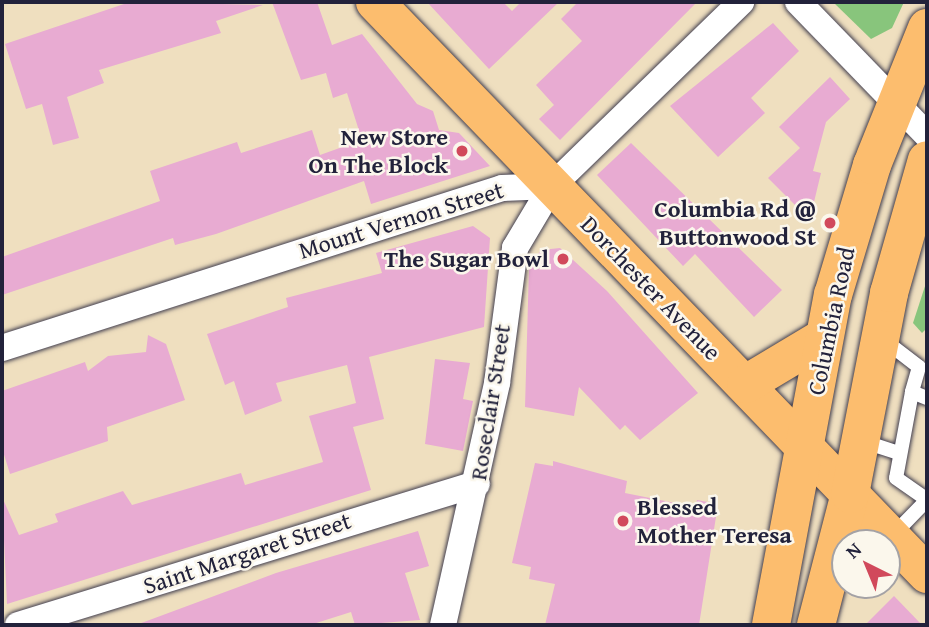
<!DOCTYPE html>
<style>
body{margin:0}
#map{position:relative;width:929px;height:627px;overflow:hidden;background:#efdfbf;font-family:"Gentium Book Plus",serif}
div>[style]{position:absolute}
.green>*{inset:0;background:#88c57c}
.building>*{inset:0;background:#e8abd2}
.roads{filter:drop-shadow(0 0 2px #413e4f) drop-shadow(0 0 2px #413e4f)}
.service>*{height:14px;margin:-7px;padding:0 7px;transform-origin:7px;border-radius:7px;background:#fff}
.minor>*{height:26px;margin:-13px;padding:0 13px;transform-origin:13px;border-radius:13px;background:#fff}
.primary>*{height:38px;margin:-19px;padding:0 19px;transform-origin:19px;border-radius:19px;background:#fcbd6e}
.dots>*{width:19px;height:19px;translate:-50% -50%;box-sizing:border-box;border:4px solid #fbf7ec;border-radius:50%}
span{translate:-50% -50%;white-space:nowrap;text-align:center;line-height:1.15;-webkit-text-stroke:5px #fbf7ec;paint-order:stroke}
.poi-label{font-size:24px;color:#22223b;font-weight:700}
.right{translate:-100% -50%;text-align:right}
.left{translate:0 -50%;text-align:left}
.street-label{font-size:24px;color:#22223b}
.frame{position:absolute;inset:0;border:4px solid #22223b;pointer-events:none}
.north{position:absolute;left:831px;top:529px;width:70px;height:70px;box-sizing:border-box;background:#fbf7ec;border:2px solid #a4a2a5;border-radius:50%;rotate:317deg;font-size:19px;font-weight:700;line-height:28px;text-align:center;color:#22223b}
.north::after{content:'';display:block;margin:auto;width:24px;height:32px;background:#d1495b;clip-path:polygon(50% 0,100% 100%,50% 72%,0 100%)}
</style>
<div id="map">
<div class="green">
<i style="clip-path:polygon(833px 2px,904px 2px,892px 28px,871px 39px)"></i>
<i style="clip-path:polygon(927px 280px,927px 328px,922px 333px,913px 323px)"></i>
</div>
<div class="building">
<i style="clip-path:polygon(130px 2px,263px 5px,216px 21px,221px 33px,99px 70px,104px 83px,67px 97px,79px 138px,53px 145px,42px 104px,26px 109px,5px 44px)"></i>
<i style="clip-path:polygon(272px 2px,317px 2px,332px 45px,362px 34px,417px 104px,433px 111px,439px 130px,459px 133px,490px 166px,371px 204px,364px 181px,216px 234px,175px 245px,173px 238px,2px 295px,2px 257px,160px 201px,150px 171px,237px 142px,241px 153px,312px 130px,320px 155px,362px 140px,347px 93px,333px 98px,326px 73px,301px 80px)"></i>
<i style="clip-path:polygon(427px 2px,503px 2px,512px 11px,521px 2px,559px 2px,489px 69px)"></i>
<i style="clip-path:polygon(578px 2px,697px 2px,560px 140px,539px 119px,554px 105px,536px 85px,582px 41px,561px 19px)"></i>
<i style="clip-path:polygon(773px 23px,799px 51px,751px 98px,765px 113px,718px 157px,670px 106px)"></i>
<i style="clip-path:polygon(830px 77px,850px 99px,826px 122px,813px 171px,821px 173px,814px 202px,799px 209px,768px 178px,800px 148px,779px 127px)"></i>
<i style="clip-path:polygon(631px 143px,782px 290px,754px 317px,695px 254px,683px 266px,597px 175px)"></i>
<i style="clip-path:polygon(473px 226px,490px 238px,484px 327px,369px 357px,384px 419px,353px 427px,371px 490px,7px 604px,2px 497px,19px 535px,58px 522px,55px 514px,123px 491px,132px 505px,241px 473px,245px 485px,323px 462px,309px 416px,356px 403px,347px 365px,276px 383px,282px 401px,245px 415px,234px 381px,225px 385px,207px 334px,288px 307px,286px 298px,382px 273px,376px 253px)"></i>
<i style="clip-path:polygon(560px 248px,607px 291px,698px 393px,640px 440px,625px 425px,620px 430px,579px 387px,574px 416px,525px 407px,529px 267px,541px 250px)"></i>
<i style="clip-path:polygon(148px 335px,166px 344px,185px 400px,107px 427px,108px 441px,10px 474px,2px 448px,2px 391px,85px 362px,88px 371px,108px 356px,146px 352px)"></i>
<i style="clip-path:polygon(435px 359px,470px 363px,463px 399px,473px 401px,463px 451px,425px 444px)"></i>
<i style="clip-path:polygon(553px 461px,627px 481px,625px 493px,695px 507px,697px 500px,718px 504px,699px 625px,545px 625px,555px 584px,529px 579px,531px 567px,512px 563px,535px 463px,553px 466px)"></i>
<i style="clip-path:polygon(418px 531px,429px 566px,405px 573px,420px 620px,355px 625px,351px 612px,310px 625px,136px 625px,276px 573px)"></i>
<i style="clip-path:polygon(894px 596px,922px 625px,865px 625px)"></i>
</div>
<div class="roads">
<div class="service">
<i style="left:884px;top:340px;width:44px;rotate:37.6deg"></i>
<i style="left:919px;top:367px;width:26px;rotate:106deg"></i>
<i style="left:912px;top:392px;width:16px;rotate:22deg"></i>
<i style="left:912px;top:392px;width:87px;rotate:100.5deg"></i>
<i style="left:896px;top:478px;width:38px;rotate:35deg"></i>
<i style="left:862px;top:441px;width:39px;rotate:18deg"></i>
<i style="left:892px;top:536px;width:50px;rotate:-45.8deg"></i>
</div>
<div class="minor">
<i style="left:798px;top:2px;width:185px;rotate:45.9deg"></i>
<i style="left:2px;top:348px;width:525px;rotate:-17.74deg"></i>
<i style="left:502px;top:188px;width:50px;rotate:-2.3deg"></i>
<i style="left:18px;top:625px;width:480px;rotate:-17.1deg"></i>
<i style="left:443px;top:625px;width:248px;rotate:-77.4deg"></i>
<i style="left:497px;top:383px;width:136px;rotate:-82.4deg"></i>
<i style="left:515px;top:248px;width:72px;rotate:-59.2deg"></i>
<i style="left:552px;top:186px;width:264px;rotate:-44.2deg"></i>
</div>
<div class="primary">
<i style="left:375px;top:2px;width:795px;rotate:46.02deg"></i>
<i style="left:746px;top:384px;width:90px;rotate:-30.9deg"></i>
<i style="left:771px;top:625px;width:336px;rotate:-79.4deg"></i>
<i style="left:833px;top:295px;width:136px;rotate:-73.3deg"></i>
<i style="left:872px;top:165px;width:148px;rotate:-68.1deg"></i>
<i style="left:816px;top:625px;width:135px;rotate:-75.5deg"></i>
<i style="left:850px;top:494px;width:205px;rotate:-79deg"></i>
<i style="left:889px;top:293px;width:138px;rotate:-74.1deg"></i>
</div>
</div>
<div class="dots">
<i style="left:462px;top:151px;background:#d1495b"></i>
<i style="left:830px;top:223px;background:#d1495b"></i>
<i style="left:563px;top:259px;background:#d1495b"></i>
<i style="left:623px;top:521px;background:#d1495b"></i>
</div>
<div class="poi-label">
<span class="right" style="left:448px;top:151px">New Store<br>On The Block</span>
<span class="right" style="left:816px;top:223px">Columbia Rd @<br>Buttonwood St</span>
<span class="right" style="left:549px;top:259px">The Sugar Bowl</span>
<span class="left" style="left:637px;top:521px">Blessed<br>Mother Teresa</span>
</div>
<div class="street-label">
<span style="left:401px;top:220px;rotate:-17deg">Mount Vernon Street</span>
<span style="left:651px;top:288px;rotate:46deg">Dorchester Avenue</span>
<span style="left:831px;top:321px;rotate:-78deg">Columbia Road</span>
<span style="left:490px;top:402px;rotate:-81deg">Roseclair Street</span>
<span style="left:247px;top:553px;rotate:-18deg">Saint Margaret Street</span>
</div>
<div class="frame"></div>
<div class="north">N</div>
</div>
